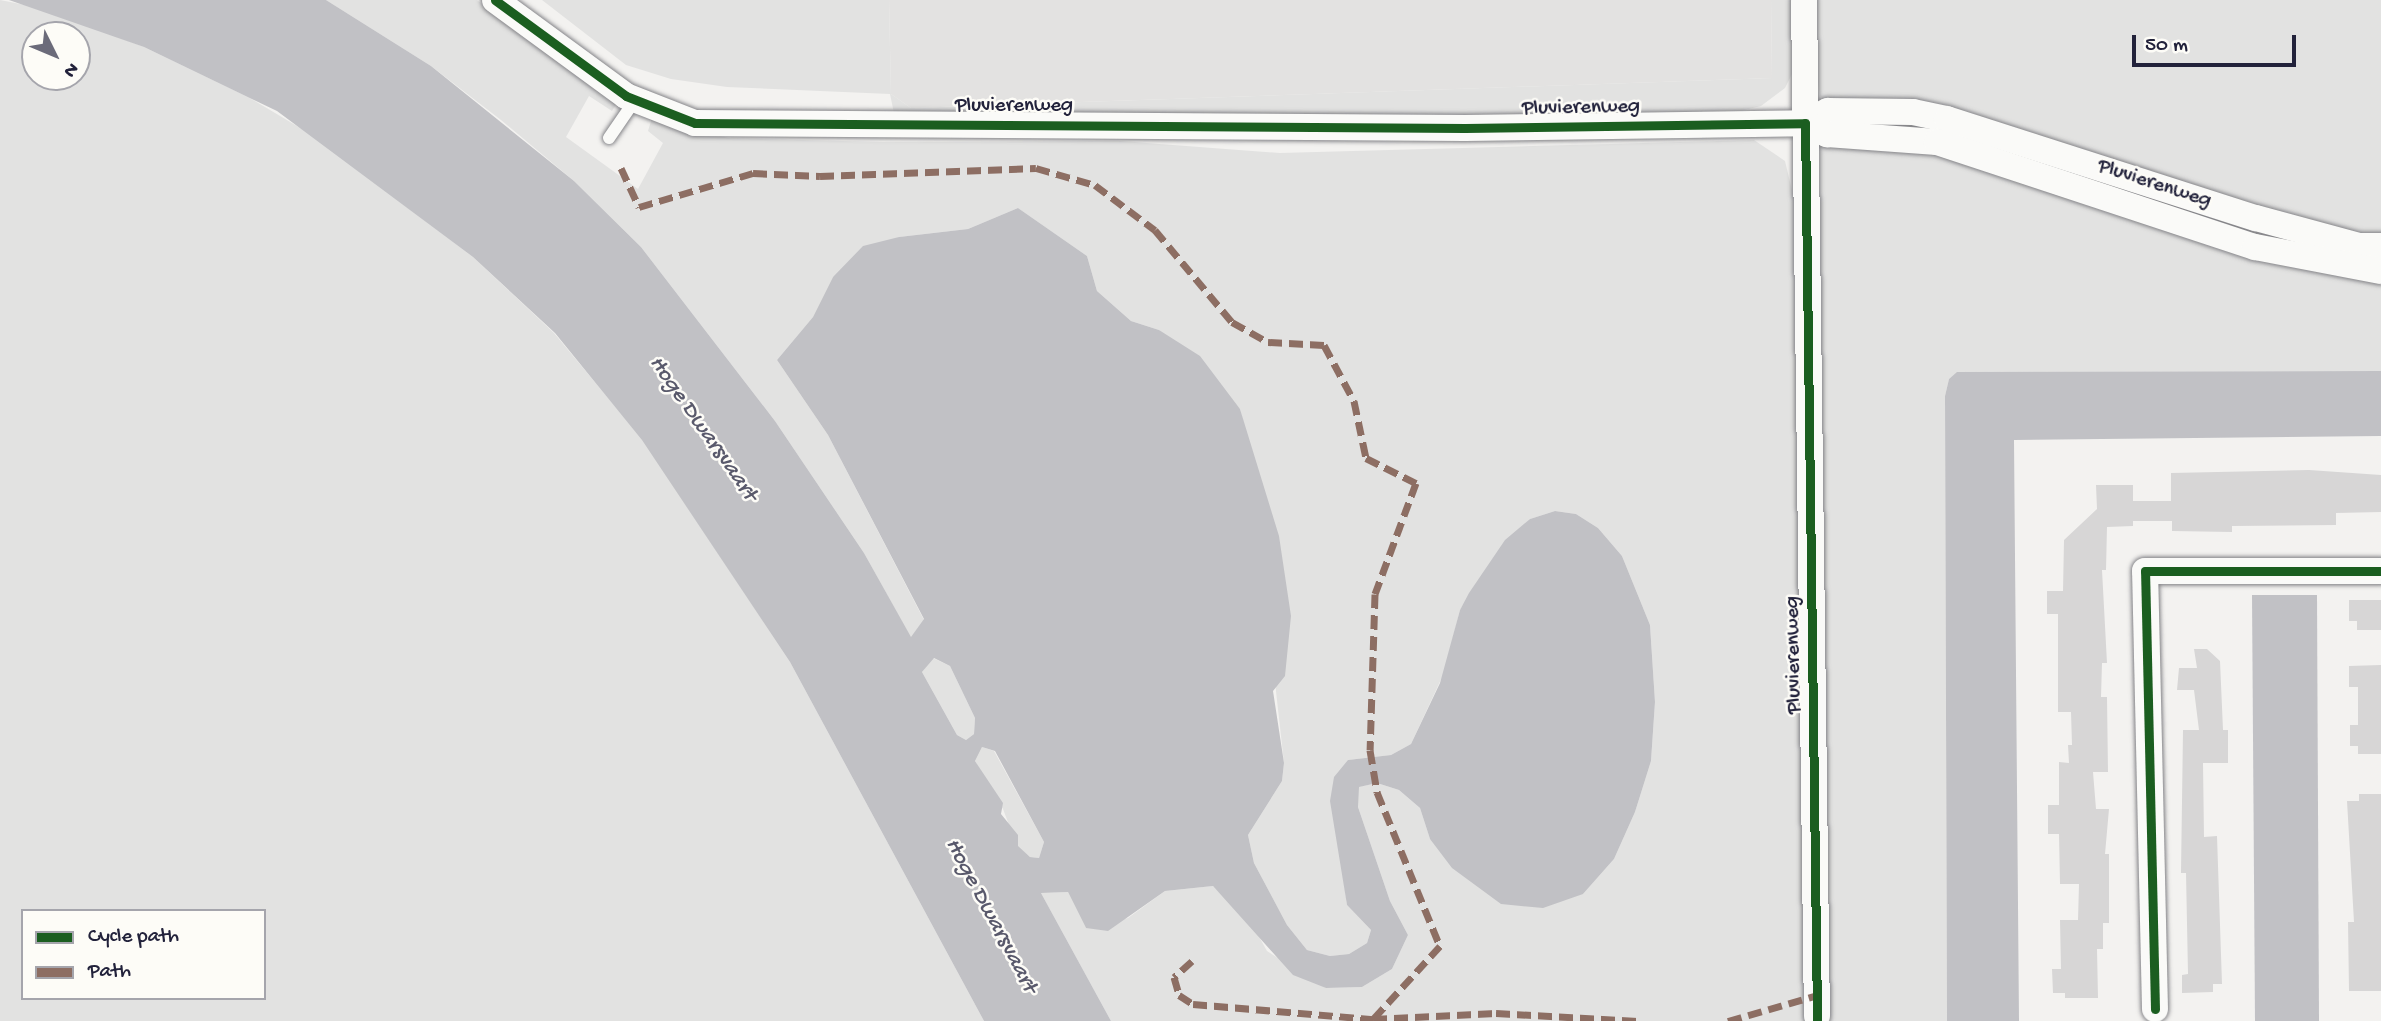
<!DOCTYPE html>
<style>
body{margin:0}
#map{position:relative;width:2381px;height:1021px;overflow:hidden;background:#f3f2f0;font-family:"Gochi Hand",sans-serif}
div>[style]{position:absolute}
.built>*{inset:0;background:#e3e2e1}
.green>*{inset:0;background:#e2e2e1}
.water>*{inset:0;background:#c1c1c5}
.building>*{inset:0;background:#d7d6d6}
.roads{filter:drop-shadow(0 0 2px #848488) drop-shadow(0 0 2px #848488)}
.service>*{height:12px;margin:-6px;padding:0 6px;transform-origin:6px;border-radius:6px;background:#fafaf8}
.minor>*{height:26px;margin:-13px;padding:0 13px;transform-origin:13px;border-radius:13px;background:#fafaf8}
.quiet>*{height:7px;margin-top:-3.5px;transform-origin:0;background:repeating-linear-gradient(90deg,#8d6e63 0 14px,transparent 0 21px)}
.cycleway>*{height:9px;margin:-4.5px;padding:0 4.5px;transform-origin:4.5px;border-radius:4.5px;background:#1b5e20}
span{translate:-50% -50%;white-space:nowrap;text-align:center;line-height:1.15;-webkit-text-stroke:5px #fdfcf7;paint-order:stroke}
.street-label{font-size:21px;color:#22223b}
.water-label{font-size:23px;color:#59596b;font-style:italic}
.legend{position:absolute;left:21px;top:909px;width:245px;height:91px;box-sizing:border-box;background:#fdfcf7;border:2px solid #a5a5ac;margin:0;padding:9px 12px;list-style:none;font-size:21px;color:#22223b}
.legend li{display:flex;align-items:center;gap:14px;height:35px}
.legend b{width:35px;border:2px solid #a5a5ac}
.north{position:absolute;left:21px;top:21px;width:70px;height:70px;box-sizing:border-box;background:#fdfcf7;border:2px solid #a5a5ac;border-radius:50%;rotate:133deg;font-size:19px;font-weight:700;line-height:28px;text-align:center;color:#22223b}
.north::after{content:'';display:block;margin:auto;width:24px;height:32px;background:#6b6b7a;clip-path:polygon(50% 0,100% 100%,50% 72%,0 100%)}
.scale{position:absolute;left:2132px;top:35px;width:164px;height:32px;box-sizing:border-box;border:4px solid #22223b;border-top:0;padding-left:9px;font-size:21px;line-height:24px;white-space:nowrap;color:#22223b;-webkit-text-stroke:5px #fdfcf7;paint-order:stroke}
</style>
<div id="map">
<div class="built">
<i style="clip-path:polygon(889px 0,1771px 0,1772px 78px,911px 108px,891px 94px)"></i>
</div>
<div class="green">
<i style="clip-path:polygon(evenodd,0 0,41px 8px,144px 47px,248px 97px,307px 132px,473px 257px,554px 333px,643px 440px,790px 662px,984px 1021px,0 1021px,0 0,35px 35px,77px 35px,77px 77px,35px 77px,35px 35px,0 0,23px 911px,264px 911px,264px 998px,23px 998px,23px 911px)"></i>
<i style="clip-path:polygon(326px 0,477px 0,617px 103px,612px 111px,589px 96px,566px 137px,638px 189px,663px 143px,648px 131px,652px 118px,728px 138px,883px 142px,1120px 141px,1280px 153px,1754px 140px,1785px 161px,1796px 207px,1808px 1021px,1111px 1021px,1041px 893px,1068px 892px,1086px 928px,1128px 918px,1165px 891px,1213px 886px,1253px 926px,1267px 951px,1326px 988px,1362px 987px,1392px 969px,1408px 935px,1390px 901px,1358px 807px,1358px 787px,1377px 783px,1399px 790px,1420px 808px,1430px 839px,1583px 894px,1614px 859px,1635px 812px,1651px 761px,1655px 702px,1650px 625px,1622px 556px,1598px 528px,1576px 514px,1555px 511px,1530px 519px,1487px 568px,1460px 610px,1444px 673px,1411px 744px,1391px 755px,1348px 760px,1339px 843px,1347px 905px,1371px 930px,1367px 943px,1349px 954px,1330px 956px,1307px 950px,1287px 925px,1254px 863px,1248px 835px,1282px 781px,1284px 763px,1248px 440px,1240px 409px,1159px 330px,1131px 321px,1097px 291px,1087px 256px,1018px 208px,968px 229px,899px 237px,833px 277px,813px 317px,777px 360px,828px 435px,924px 620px,911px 638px,864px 553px,775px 421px,641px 247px,574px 181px,501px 120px,431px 66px)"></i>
<i style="clip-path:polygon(542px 0,889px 0,891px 94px,911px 108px,1772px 78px,1771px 0,2381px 0,2381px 239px,2360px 240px,1973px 121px,1833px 106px,1820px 96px,1816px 69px,1795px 68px,1785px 88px,1761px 106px,1732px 113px,895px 118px,890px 94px,727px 87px,671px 79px,626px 65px)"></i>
<i style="clip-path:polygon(1820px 140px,1938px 149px,2381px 279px,2381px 371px,1958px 372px,1949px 379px,1945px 396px,1947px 1021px,1821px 1021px)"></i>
<i style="clip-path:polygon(933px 658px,950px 666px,975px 718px,974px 734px,966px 740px,957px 735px,922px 672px)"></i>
<i style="clip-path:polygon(982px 747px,994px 751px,1044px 842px,1039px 858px,1030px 857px,1017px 846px,1003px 809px,975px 761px)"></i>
</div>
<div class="water">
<i style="clip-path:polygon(evenodd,9px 0,326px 0,431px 66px,574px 181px,641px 247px,775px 421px,864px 553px,911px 637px,924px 619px,828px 435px,777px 360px,813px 317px,833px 277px,863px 246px,899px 237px,968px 229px,1018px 208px,1087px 256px,1097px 291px,1131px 321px,1159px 330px,1200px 356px,1240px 409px,1279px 536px,1291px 616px,1285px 676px,1273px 691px,1284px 763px,1282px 781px,1248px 835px,1254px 863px,1287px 925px,1307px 950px,1330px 956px,1349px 954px,1367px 943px,1371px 930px,1347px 905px,1330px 801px,1334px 777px,1348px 760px,1391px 755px,1411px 744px,1440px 683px,1460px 610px,1469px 593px,1505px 540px,1530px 519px,1555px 511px,1576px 514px,1598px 528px,1622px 556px,1650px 625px,1655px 702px,1651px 761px,1635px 812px,1614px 859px,1583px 894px,1543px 908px,1501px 904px,1452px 868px,1430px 839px,1420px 808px,1399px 790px,1377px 783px,1359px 787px,1358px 807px,1390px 901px,1408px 935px,1392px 969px,1362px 987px,1326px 988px,1293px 975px,1213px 886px,1165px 891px,1108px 931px,1086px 928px,1068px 892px,1041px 893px,1111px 1021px,984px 1021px,790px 662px,642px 440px,555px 333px,473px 257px,277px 111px,144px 47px,9px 0,934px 658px,950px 666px,975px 718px,974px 734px,966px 740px,957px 735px,922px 672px,934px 658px,9px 0,982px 747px,995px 751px,1044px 842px,1039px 858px,1030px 857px,1018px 846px,1018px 835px,1001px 814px,1003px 803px,975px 761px,982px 747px)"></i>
<i style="clip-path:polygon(2381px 371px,2381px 436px,2014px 440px,2019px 1021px,1947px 1021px,1945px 396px,1949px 379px,1957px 372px)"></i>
<i style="clip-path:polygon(2252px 595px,2317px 595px,2319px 1021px,2255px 1021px)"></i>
</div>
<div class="building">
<i style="clip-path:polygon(2309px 470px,2381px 475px,2381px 512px,2336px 513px,2336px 525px,2232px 526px,2232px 532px,2172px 531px,2172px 521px,2133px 521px,2133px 526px,2107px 527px,2106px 570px,2102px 570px,2107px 663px,2102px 663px,2101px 697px,2107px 697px,2108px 772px,2093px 772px,2096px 809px,2109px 809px,2105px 854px,2109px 854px,2109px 923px,2103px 923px,2103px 949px,2097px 949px,2098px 998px,2065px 998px,2065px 993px,2053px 993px,2052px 969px,2061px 969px,2060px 920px,2078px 920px,2079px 884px,2060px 884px,2059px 834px,2048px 834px,2048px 805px,2059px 805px,2059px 762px,2069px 763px,2068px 745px,2072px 745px,2071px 712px,2058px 712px,2058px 614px,2047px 614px,2047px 591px,2063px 591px,2064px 540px,2097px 509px,2096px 485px,2133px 485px,2133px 501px,2171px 501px,2171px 473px)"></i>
<i style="clip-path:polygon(2349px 600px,2381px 600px,2381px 630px,2357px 630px,2357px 621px,2349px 621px)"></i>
<i style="clip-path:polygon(2194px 649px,2207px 649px,2220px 661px,2223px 730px,2228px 730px,2228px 763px,2203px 763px,2204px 837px,2217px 836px,2222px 984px,2213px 984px,2213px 992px,2182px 993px,2182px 975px,2188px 974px,2186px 873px,2181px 873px,2183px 730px,2199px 730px,2194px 690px,2177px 690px,2179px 668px,2197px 668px)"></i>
<i style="clip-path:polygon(2381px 665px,2381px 754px,2358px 754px,2358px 746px,2350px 746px,2350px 725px,2358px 725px,2358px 687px,2349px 687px,2349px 666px)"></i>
<i style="clip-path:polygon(2359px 794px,2381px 794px,2381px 991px,2349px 991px,2348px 922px,2354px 922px,2347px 801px,2359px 801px)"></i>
</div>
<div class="roads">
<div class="service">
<i style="left:609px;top:138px;width:46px;rotate:-55.6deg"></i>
</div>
<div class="minor">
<i style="left:495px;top:0;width:162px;rotate:36.2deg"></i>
<i style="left:626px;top:96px;width:74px;rotate:21.4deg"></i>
<i style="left:695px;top:123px;width:770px;rotate:0.37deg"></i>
<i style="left:1465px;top:128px;width:340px;rotate:-0.8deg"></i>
<i style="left:1805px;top:123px;width:26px;rotate:-28deg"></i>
<i style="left:1828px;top:111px;width:85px;rotate:0.7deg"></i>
<i style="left:1913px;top:112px;width:35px;rotate:12deg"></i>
<i style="left:1947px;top:119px;width:324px;rotate:17.8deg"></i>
<i style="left:2256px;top:218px;width:107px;rotate:15.2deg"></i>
<i style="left:2359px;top:246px;width:22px"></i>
<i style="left:1804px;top:0;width:1016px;rotate:89.27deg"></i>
<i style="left:1805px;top:123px;width:25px;rotate:27deg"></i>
<i style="left:1827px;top:134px;width:110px;rotate:4.2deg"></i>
<i style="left:1937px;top:142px;width:335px;rotate:18.3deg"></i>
<i style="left:2255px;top:247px;width:128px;rotate:10.8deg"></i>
<i style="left:2155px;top:1009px;width:438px;rotate:-91.3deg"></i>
<i style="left:2145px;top:571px;width:236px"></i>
</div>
</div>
<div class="quiet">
<i style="left:621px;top:168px;width:43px;rotate:65.2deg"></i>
<i style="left:639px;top:207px;width:119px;rotate:-16.6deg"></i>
<i style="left:753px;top:173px;width:67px;rotate:2.6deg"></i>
<i style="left:820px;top:176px;width:216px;rotate:-2.1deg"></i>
<i style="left:1036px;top:168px;width:61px;rotate:16.1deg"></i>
<i style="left:1095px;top:185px;width:75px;rotate:36.9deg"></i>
<i style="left:1155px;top:230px;width:120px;rotate:50.1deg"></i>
<i style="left:1232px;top:322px;width:41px;rotate:29.1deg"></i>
<i style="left:1268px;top:342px;width:56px;rotate:3.1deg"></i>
<i style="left:1324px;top:345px;width:64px;rotate:61.8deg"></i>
<i style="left:1354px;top:401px;width:58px;rotate:78.1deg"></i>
<i style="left:1366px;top:458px;width:56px;rotate:26.6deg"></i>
<i style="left:1416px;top:483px;width:118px;rotate:110.3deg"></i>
<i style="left:1375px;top:594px;width:156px;rotate:91.8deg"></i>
<i style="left:1370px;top:750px;width:43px;rotate:80.5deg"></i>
<i style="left:1377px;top:792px;width:166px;rotate:67.8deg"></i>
<i style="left:1440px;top:946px;width:99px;rotate:132.5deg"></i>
<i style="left:1192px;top:961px;width:24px;rotate:138deg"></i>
<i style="left:1174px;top:977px;width:19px;rotate:74deg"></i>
<i style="left:1179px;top:995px;width:17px;rotate:33deg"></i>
<i style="left:1193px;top:1004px;width:181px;rotate:4.8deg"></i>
<i style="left:1373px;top:1019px;width:123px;rotate:-2.8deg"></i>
<i style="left:1496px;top:1013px;width:142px;rotate:3.2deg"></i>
<i style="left:1728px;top:1021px;width:94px;rotate:-16.1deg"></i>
</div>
<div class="cycleway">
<i style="left:495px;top:0;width:162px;rotate:36.2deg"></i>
<i style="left:626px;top:96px;width:74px;rotate:21.4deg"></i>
<i style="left:695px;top:123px;width:770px;rotate:0.37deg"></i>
<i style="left:1465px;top:128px;width:340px;rotate:-0.8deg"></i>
<i style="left:1805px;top:123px;width:898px;rotate:89.23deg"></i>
<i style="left:2155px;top:1009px;width:438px;rotate:-91.3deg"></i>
<i style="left:2145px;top:571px;width:236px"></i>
</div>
<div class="street-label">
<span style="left:1014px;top:107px">Pluvierenweg</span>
<span style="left:1581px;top:109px;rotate:-1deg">Pluvierenweg</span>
<span style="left:2154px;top:185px;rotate:18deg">Pluvierenweg</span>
<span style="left:1795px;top:655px;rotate:-91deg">Pluvierenweg</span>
</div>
<div class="water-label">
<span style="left:702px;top:429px;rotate:55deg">Hoge Dwarsvaart</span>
<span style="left:990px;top:916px;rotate:62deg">Hoge Dwarsvaart</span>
</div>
<ul class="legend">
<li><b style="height:9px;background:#1b5e20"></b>Cycle path</li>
<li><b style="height:9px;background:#8d6e63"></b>Path</li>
</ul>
<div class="north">N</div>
<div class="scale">50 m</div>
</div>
